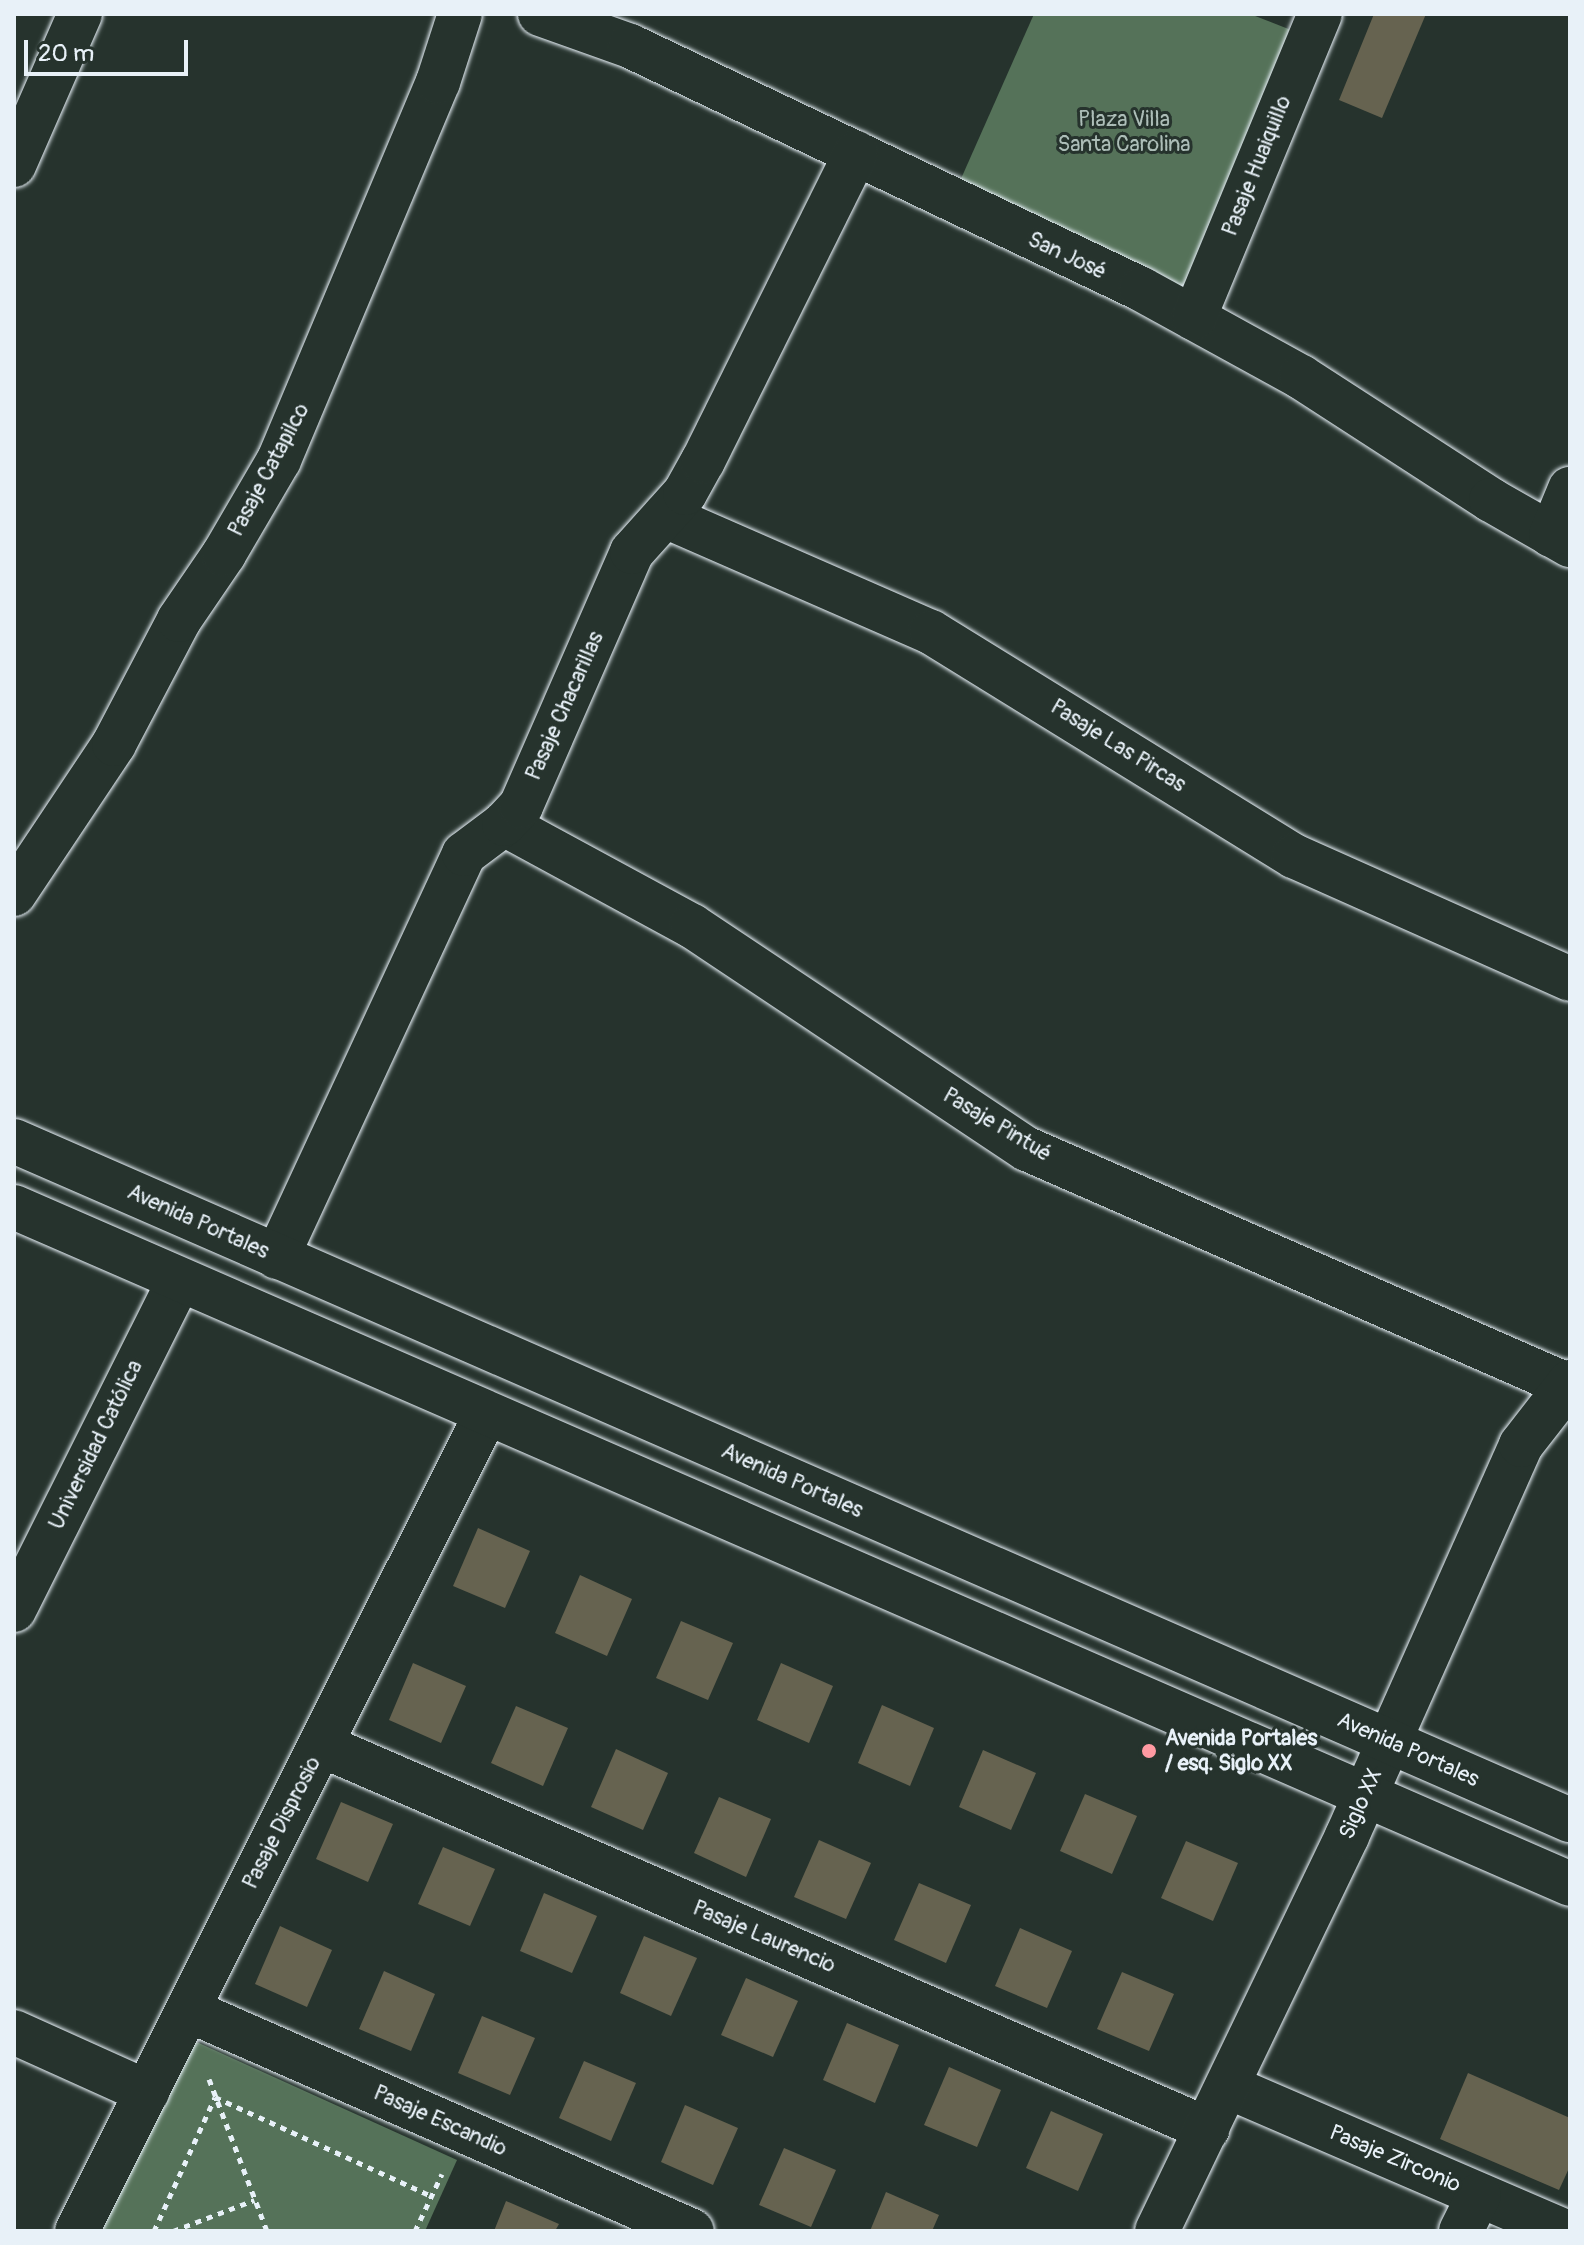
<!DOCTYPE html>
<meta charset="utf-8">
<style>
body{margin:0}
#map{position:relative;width:1584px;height:2245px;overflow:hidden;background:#26332d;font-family:Pangolin,sans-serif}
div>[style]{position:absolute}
.green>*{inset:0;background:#557259}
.building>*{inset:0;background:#666350}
.path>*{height:5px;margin-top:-2.5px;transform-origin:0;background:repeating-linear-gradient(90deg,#e8f1f8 0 6px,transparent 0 12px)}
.roads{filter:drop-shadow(0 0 2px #e8f1f8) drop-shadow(0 0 2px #e8f1f8)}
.street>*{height:44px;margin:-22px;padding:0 22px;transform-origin:22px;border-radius:22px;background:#26332d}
.secondary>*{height:44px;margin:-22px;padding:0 22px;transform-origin:22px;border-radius:22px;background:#26332d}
.dots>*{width:22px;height:22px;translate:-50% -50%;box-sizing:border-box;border:4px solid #26332d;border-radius:50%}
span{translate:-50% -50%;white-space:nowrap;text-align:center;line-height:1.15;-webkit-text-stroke:6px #26332d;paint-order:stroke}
.park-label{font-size:22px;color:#adbeb8}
.street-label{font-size:22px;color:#e8f1f8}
.poi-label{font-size:22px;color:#e8f1f8;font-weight:700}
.left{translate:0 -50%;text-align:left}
.frame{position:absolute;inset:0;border:16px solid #e8f1f8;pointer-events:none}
.scale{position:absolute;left:24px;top:40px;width:164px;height:36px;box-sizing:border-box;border:4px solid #e8f1f8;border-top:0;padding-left:10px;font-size:24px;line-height:28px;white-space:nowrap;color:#e8f1f8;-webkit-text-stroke:6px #26332d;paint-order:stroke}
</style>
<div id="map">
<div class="green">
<i style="clip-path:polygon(1034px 14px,1250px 14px,1291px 30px,1184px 288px,960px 181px)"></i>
<i style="clip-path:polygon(190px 2039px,457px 2160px,425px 2231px,102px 2231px)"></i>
</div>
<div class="building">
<i style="clip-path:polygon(1374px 14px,1426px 14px,1382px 118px,1339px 100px)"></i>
<i style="clip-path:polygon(478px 1528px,530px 1551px,505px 1608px,453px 1586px)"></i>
<i style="clip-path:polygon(580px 1575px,632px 1599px,607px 1656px,555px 1633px)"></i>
<i style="clip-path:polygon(681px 1621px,733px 1643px,708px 1700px,656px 1678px)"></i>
<i style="clip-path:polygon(413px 1663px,466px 1686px,441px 1743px,389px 1720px)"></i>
<i style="clip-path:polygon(781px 1663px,833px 1686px,809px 1743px,757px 1720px)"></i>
<i style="clip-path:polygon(882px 1705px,934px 1728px,910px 1786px,858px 1763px)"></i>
<i style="clip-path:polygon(516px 1706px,568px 1728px,543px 1786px,491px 1763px)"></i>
<i style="clip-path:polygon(616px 1749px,668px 1773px,643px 1830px,591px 1807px)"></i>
<i style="clip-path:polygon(983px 1750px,1036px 1773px,1011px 1830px,959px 1807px)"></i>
<i style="clip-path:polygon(1085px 1794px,1137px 1816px,1112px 1874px,1060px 1851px)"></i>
<i style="clip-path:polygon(719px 1797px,771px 1819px,746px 1877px,694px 1853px)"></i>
<i style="clip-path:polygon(341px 1802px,393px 1824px,368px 1882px,316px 1859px)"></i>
<i style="clip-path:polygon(819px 1840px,871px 1863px,846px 1919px,794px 1897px)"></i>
<i style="clip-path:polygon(1186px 1841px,1238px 1863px,1213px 1921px,1161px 1898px)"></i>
<i style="clip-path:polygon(443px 1847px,495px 1869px,470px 1926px,418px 1904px)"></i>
<i style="clip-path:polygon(919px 1883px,971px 1905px,946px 1963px,894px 1940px)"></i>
<i style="clip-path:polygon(544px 1893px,597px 1916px,572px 1973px,520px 1951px)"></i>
<i style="clip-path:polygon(280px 1926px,332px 1950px,307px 2007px,255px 1984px)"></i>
<i style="clip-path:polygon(1020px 1928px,1072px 1951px,1047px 2008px,995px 1986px)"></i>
<i style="clip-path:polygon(644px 1936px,697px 1958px,671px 2016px,620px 1993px)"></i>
<i style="clip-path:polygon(384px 1971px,435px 1994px,411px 2051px,359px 2029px)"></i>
<i style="clip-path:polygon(1122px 1972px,1174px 1994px,1149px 2051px,1097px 2029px)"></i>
<i style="clip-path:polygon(746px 1978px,798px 2001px,773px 2057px,721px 2035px)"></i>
<i style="clip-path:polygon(482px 2016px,535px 2038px,510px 2095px,458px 2073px)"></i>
<i style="clip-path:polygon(847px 2023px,899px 2045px,875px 2103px,823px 2080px)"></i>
<i style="clip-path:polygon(584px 2061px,636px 2083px,611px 2141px,559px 2118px)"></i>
<i style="clip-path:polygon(949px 2067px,1001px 2090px,977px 2147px,924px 2125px)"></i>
<i style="clip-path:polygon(1468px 2073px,1570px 2118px,1570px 2166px,1559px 2190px,1440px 2139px)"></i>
<i style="clip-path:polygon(685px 2105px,738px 2128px,713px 2185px,661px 2162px)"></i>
<i style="clip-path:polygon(1051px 2111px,1103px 2134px,1078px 2191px,1026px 2168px)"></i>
<i style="clip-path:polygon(784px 2148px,836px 2170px,811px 2227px,759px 2205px)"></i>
<i style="clip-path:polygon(886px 2192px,939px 2215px,932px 2231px,870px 2231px)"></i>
<i style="clip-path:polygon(506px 2201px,559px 2224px,555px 2231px,494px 2231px)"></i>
</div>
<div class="path">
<i style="left:209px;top:2079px;width:163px;rotate:69.1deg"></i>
<i style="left:154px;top:2231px;width:147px;rotate:-65.5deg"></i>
<i style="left:215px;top:2097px;width:238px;rotate:24.6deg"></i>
<i style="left:173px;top:2231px;width:87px;rotate:-20.9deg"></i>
<i style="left:415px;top:2231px;width:63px;rotate:-64.7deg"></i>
</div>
<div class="roads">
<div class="street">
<i style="left:540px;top:14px;width:96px;rotate:19.6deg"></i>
<i style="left:630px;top:46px;width:566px;rotate:25.43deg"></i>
<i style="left:1141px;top:289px;width:183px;rotate:28.8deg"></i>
<i style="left:1301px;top:377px;width:226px;rotate:32.9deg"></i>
<i style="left:1491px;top:500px;width:91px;rotate:29.7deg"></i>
<i style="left:14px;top:165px;width:165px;rotate:-66.4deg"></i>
<i style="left:1194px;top:318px;width:329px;rotate:-67.5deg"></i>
<i style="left:665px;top:516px;width:290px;rotate:23.6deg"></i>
<i style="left:931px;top:632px;width:427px;rotate:31.7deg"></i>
<i style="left:1294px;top:856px;width:302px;rotate:24deg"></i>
<i style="left:1551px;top:535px;width:50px;rotate:-67.6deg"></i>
<i style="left:504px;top:824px;width:214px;rotate:28.5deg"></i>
<i style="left:692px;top:926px;width:402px;rotate:33.7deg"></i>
<i style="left:1027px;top:1149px;width:589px;rotate:23.61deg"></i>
<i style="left:14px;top:894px;width:180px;rotate:-56.3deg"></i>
<i style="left:114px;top:744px;width:140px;rotate:-62.3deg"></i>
<i style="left:179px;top:620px;width:80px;rotate:-55.7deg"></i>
<i style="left:224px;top:554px;width:109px;rotate:-59.7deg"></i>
<i style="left:279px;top:460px;width:410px;rotate:-67.2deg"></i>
<i style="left:438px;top:82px;width:71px;rotate:-72.1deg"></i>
<i style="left:277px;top:1257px;width:444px;rotate:-65.1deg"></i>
<i style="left:464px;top:854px;width:50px;rotate:-36.9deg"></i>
<i style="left:504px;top:824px;width:25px;rotate:-47deg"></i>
<i style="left:521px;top:806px;width:277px;rotate:-66.4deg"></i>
<i style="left:632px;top:552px;width:79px;rotate:-48.1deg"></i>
<i style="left:685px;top:493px;width:37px;rotate:-61deg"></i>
<i style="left:703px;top:461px;width:344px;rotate:-63.6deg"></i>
<i style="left:14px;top:1610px;width:369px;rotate:-63.4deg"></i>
<i style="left:321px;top:1745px;width:966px;rotate:23.43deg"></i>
<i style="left:188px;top:2010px;width:550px;rotate:23.68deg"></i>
<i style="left:14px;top:2032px;width:146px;rotate:24.3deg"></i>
<i style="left:1229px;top:2087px;width:364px;rotate:23.3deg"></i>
<i style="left:77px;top:2231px;width:914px;rotate:-63.41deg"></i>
<i style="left:1157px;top:2231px;width:438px;rotate:-64.3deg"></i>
<i style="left:1347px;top:1836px;width:428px;rotate:-66deg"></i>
<i style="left:1521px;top:1445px;width:80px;rotate:-52.1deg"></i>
<i style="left:1461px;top:2231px;width:40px;rotate:-63.4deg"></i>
</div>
<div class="secondary">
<i style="left:14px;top:1141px;width:1698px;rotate:23.58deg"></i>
<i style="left:14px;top:1207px;width:1697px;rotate:23.51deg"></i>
</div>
</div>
<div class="dots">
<i style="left:1149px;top:1751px;background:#ff9aa2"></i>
</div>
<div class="park-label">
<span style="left:1124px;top:132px">Plaza Villa<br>Santa Carolina</span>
</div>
<div class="street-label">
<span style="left:1257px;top:166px;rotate:-68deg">Pasaje Huaiquillo</span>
<span style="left:1067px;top:256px;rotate:25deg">San José</span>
<span style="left:269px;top:470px;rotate:-62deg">Pasaje Catapilco</span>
<span style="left:565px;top:706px;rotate:-66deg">Pasaje Chacarillas</span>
<span style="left:1118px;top:746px;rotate:32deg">Pasaje Las Pircas</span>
<span style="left:997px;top:1125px;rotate:31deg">Pasaje Pintué</span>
<span style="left:198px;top:1222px;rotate:24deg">Avenida Portales</span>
<span style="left:96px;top:1445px;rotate:-64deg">Universidad Católica</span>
<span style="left:792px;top:1481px;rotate:24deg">Avenida Portales</span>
<span style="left:1408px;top:1750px;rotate:24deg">Avenida Portales</span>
<span style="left:1361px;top:1804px;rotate:-66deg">Siglo XX</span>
<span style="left:282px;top:1823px;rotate:-63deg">Pasaje Disprosio</span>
<span style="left:764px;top:1937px;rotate:23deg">Pasaje Laurencio</span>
<span style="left:440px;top:2121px;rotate:24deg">Pasaje Escandio</span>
<span style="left:1395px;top:2159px;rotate:23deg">Pasaje Zirconio</span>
</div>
<div class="poi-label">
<span class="left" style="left:1165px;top:1751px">Avenida Portales<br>/ esq. Siglo XX</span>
</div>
<div class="frame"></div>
<div class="scale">20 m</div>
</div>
